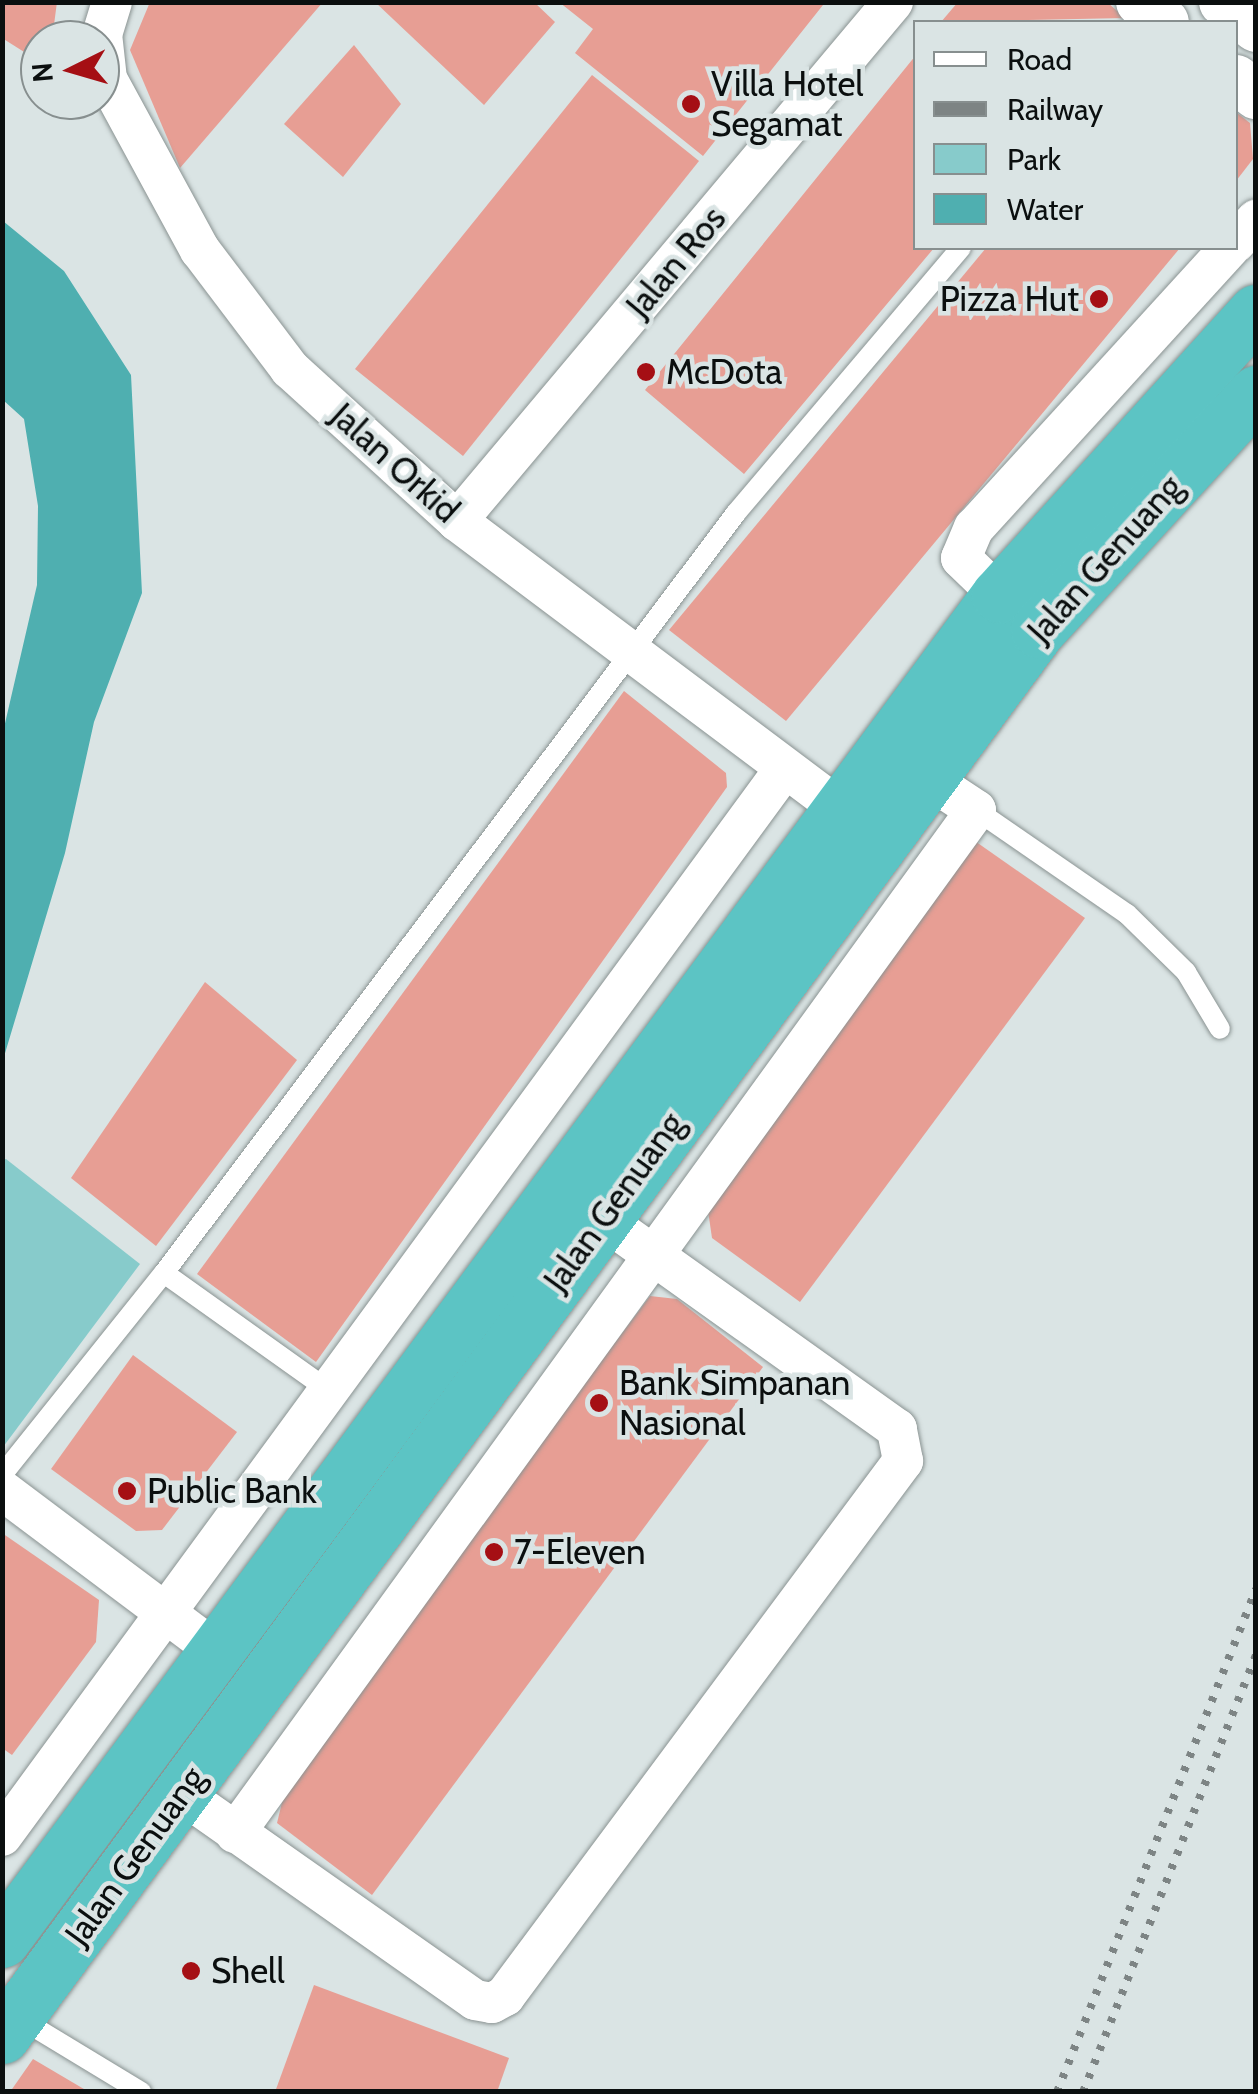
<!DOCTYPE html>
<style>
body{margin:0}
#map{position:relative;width:1258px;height:2094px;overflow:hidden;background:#dae4e4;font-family:Cabin,sans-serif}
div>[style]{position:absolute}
.green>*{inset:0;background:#87cbcb}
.water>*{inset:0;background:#4fafb0}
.building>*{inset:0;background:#e79e94}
.roads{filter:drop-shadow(0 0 2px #8a9392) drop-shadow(0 0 2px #8a9392)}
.service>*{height:20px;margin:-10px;padding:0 10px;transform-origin:10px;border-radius:10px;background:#fff}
.minor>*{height:40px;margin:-20px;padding:0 20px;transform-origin:20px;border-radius:20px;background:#fff}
.tertiary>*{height:48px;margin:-24px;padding:0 24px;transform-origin:24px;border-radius:24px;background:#fff}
.trunk>*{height:55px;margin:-27.5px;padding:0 27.5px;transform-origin:27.5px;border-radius:27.5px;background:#5cc4c4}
.rail>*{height:8px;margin-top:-4px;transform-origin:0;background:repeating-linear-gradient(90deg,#7d8484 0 5px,transparent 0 15px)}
.dots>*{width:28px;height:28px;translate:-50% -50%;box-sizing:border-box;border:5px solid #dae4e4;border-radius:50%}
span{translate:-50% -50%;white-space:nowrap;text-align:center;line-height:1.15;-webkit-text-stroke:9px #dae4e4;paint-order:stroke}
.poi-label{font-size:35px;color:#0b0f0f}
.left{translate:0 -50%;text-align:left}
.right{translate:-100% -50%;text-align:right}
.street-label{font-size:35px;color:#0b0f0f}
.frame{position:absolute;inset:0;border:5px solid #0b0f0f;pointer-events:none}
.legend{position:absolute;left:913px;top:20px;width:325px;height:230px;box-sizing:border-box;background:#dae4e4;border:2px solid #878f8f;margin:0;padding:12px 18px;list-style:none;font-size:30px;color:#0b0f0f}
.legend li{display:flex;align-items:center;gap:20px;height:50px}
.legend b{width:50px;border:2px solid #878f8f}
.north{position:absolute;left:20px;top:20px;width:100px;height:100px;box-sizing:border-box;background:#dae4e4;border:2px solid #878f8f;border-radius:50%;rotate:265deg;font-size:28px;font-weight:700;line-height:40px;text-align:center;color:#0b0f0f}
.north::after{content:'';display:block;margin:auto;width:35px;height:45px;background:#a50f14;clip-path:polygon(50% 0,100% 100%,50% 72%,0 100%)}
</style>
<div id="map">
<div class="green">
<i style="clip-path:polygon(6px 1159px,140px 1264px,3px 1447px,2px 1160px)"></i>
</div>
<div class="water">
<i style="clip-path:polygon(3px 221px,64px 271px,131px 375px,142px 593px,94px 722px,65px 853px,3px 1060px,3px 732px,37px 585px,38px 506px,24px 419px,3px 400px)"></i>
</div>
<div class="building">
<i style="clip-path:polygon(2px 2px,57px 2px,52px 40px,40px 40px,40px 62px,2px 38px)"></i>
<i style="clip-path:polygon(150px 2px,323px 2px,180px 168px,130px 50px)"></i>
<i style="clip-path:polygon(375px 2px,534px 2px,555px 22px,484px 105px)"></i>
<i style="clip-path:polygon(559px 2px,820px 2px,823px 5px,703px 156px,575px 53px,593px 29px)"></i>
<i style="clip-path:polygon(958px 2px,1107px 2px,1125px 18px,941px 22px)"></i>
<i style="clip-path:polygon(354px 45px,401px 104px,343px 177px,284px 124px)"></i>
<i style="clip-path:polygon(916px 55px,916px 248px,934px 248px,744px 474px,645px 390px)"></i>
<i style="clip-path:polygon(592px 75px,699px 161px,463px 456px,355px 369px)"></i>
<i style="clip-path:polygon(1236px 112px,1250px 123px,1253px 159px,1236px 181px)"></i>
<i style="clip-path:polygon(986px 248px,1180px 248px,786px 721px,669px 630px)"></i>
<i style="clip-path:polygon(624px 691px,726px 773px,727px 787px,316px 1362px,197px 1274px)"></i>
<i style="clip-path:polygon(972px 839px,1085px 918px,800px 1302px,712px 1238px,706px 1197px)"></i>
<i style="clip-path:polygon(205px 982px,297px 1060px,156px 1246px,71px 1178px)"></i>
<i style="clip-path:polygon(650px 1296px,677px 1299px,763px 1367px,372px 1895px,277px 1823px,288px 1778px)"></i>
<i style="clip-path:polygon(133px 1355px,237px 1432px,162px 1530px,136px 1531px,51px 1469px)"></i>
<i style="clip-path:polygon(2px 1533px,99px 1600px,96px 1642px,12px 1755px,2px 1748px)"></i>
<i style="clip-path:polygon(314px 1985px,509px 2058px,497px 2092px,275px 2092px)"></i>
<i style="clip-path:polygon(33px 2059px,89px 2092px,10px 2092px)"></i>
</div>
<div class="roads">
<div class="service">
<i style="left:976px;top:810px;width:183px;rotate:34.6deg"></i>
<i style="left:1127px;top:914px;width:83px;rotate:44.5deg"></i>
<i style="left:1186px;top:972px;width:66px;rotate:59.2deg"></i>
<i style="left:164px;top:1273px;width:201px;rotate:35.5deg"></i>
<i style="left:2px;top:1475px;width:259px;rotate:-51.3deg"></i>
<i style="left:164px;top:1273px;width:951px;rotate:-53.03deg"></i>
<i style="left:736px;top:513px;width:348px;rotate:-49.7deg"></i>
<i style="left:19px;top:2018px;width:143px;rotate:31.2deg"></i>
</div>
<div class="minor">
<i style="left:112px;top:2px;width:34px;rotate:107deg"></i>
<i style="left:102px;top:34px;width:45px;rotate:83.7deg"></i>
<i style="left:107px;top:79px;width:195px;rotate:61.5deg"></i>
<i style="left:200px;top:250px;width:149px;rotate:52.9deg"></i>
<i style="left:290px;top:369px;width:226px;rotate:42.3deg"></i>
<i style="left:457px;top:521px;width:478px;rotate:36.9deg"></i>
<i style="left:1236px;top:242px;width:30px;rotate:-48deg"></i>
<i style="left:457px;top:521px;width:678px;rotate:-49.97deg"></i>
<i style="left:999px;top:595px;width:53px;rotate:-135.8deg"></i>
<i style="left:961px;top:558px;width:33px;rotate:-67deg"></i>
<i style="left:974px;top:528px;width:379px;rotate:-47.6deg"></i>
<i style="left:2px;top:1490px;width:270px;rotate:36.9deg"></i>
<i style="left:182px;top:1794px;width:358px;rotate:35.1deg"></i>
<i style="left:475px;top:2000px;width:17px;rotate:10deg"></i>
<i style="left:492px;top:2003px;width:15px;rotate:-28deg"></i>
<i style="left:505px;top:1996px;width:667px;rotate:-53.35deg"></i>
<i style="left:903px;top:1461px;width:33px;rotate:-101deg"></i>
<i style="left:897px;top:1429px;width:386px;rotate:-144.5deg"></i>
<i style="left:235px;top:1833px;width:1263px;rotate:-54.08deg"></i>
<i style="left:976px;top:810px;width:60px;rotate:-146.6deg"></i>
<i style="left:2px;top:1836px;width:1324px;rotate:-53.75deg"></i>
</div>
<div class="tertiary">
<i style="left:1140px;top:2px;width:32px;rotate:39deg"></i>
<i style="left:1223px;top:2px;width:42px;rotate:38.2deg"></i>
<i style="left:1236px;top:79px;width:26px;rotate:39deg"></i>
</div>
<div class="trunk">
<i style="left:2px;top:1940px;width:1674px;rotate:-53.45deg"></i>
<i style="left:999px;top:595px;width:382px;rotate:-47.8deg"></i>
<i style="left:2px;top:2036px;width:1746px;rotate:-53.62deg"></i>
<i style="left:1038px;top:630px;width:322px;rotate:-47.4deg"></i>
</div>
</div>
<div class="rail">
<i style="left:1057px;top:2092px;width:541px;rotate:-68.41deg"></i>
<i style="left:1083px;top:2092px;width:471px;rotate:-68.4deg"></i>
</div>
<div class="dots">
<i style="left:691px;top:104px;background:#a50f14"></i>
<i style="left:1099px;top:299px;background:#a50f14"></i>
<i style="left:646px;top:372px;background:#a50f14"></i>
<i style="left:599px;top:1403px;background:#a50f14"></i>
<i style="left:127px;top:1491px;background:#a50f14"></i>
<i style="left:494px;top:1552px;background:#a50f14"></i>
<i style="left:191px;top:1971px;background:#a50f14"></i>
</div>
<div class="poi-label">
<span class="left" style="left:711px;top:104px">Villa Hotel<br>Segamat</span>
<span class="right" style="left:1079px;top:299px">Pizza Hut</span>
<span class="left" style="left:666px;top:372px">McDota</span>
<span class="left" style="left:619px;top:1403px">Bank Simpanan<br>Nasional</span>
<span class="left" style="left:147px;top:1491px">Public Bank</span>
<span class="left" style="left:514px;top:1552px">7-Eleven</span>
<span class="left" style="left:211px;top:1971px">Shell</span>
</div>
<div class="street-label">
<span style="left:676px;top:262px;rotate:-50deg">Jalan Ros</span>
<span style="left:395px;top:463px;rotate:42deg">Jalan Orkid</span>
<span style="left:1105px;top:559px;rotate:-48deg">Jalan Genuang</span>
<span style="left:614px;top:1202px;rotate:-54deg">Jalan Genuang</span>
<span style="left:135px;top:1856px;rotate:-54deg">Jalan Genuang</span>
</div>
<div class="frame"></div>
<ul class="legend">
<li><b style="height:12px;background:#fff"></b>Road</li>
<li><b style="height:12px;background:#7d8484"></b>Railway</li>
<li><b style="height:28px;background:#87cbcb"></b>Park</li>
<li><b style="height:28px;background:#4fafb0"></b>Water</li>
</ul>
<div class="north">N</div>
</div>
